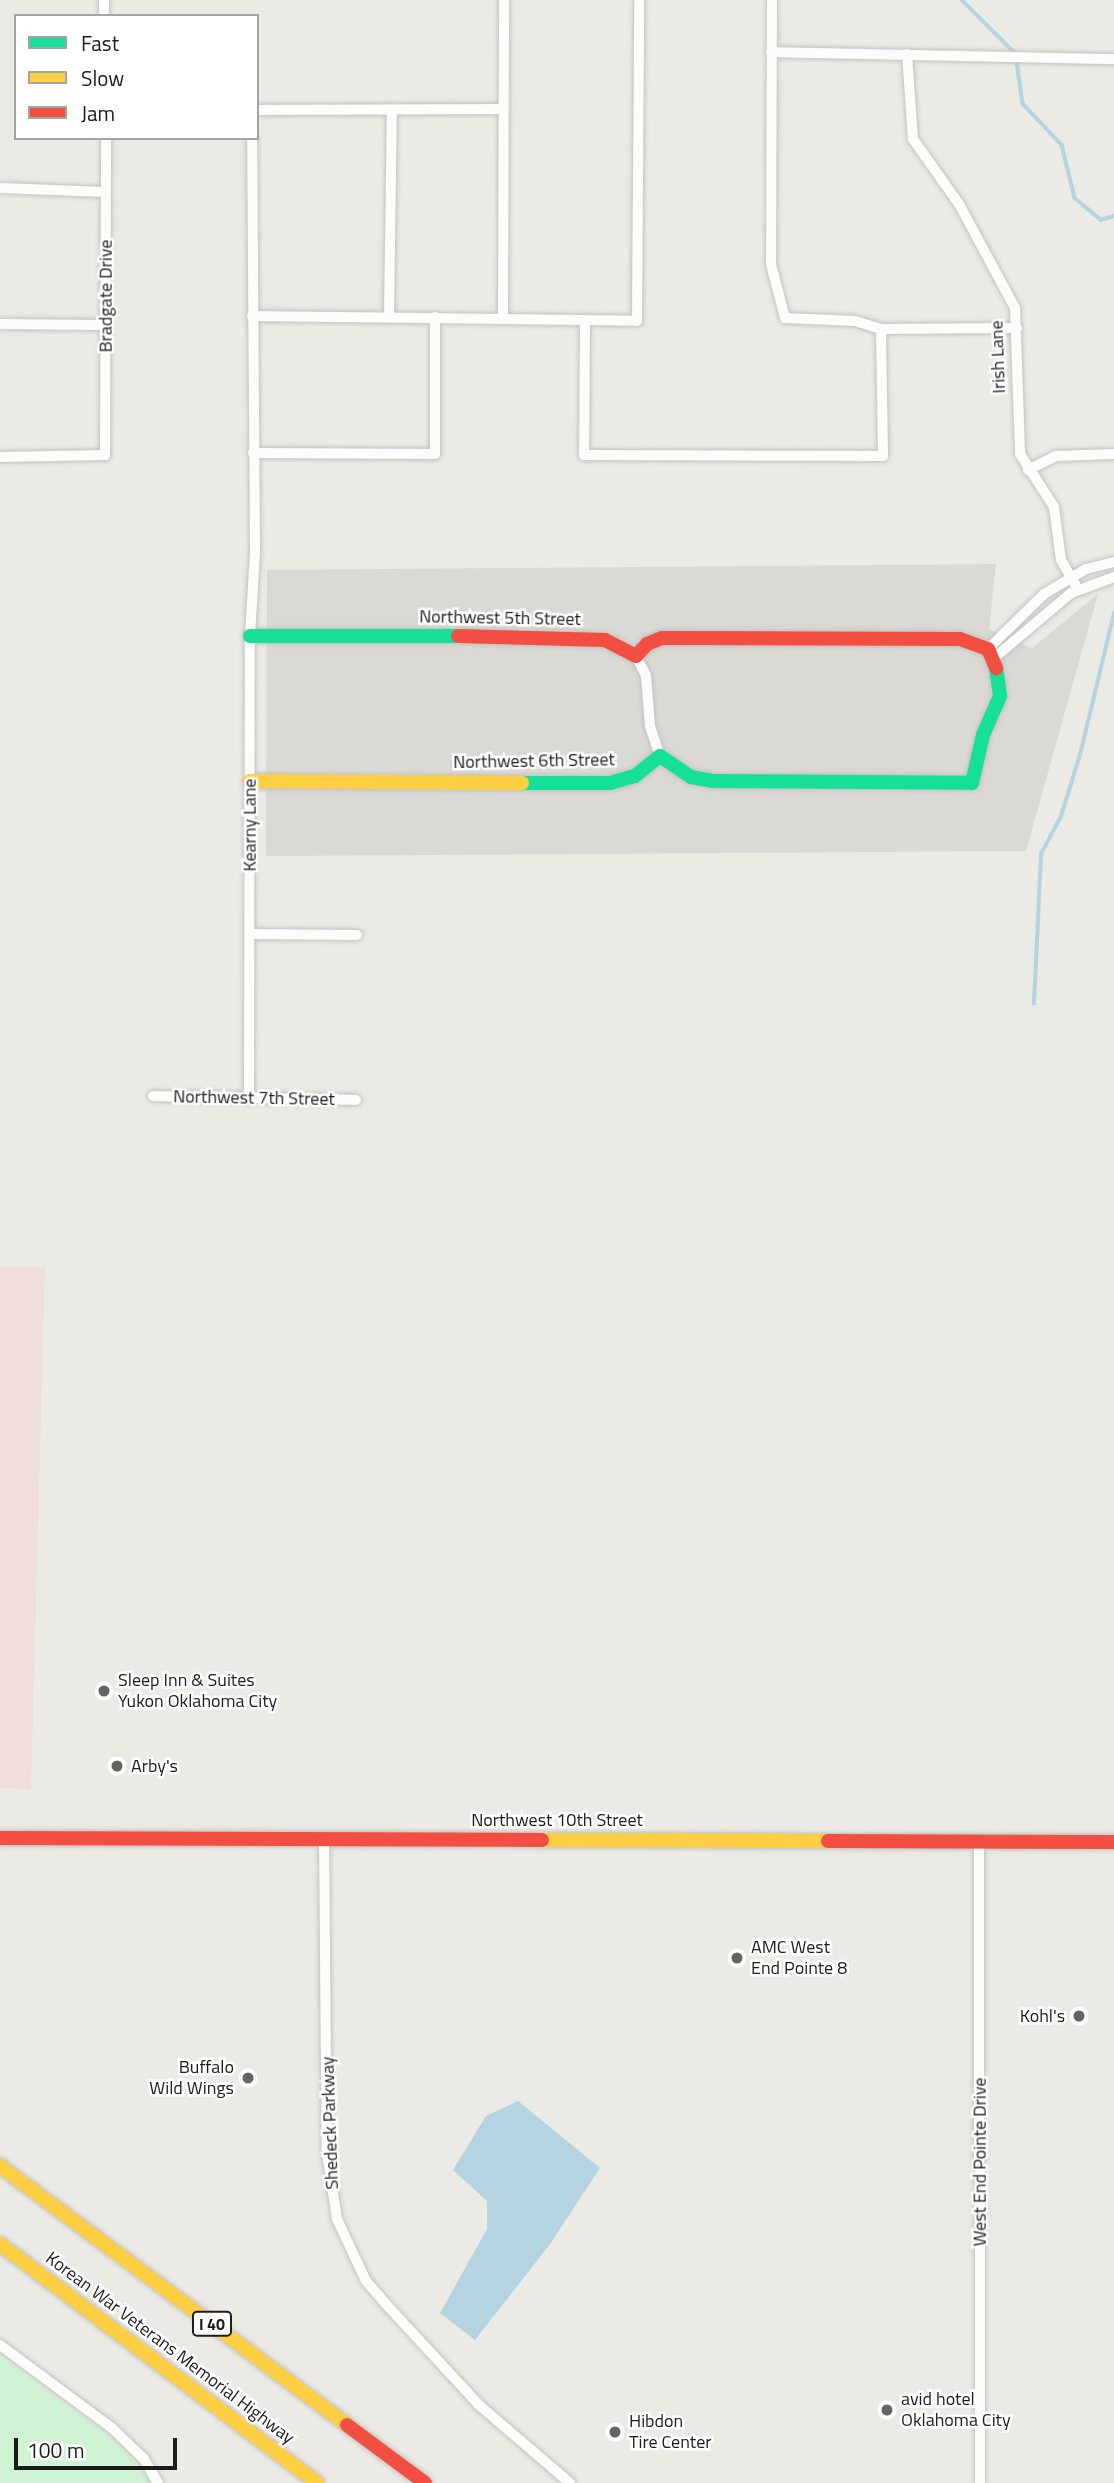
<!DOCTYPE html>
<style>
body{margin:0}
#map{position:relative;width:1114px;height:2483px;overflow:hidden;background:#ebeae4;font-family:"Titillium Web",sans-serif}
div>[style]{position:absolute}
.residential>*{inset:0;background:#dad9d6}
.commercial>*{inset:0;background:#eeddd8}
.park>*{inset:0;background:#d0f4d3}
.water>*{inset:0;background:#b4d4e1}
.stream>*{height:3.5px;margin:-1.75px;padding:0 1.75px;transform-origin:1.75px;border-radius:1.75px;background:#b4d4e1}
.roads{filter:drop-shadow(0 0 2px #c3c3c0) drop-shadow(0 0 2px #c3c3c0)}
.street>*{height:10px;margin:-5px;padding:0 5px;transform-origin:5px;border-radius:5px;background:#fcfcfb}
.fast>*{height:14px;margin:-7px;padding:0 7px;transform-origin:7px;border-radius:7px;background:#16e098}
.slow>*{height:14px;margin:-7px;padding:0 7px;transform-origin:7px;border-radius:7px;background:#ffcf43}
.jam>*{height:14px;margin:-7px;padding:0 7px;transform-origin:7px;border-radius:7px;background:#f24e42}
.dots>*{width:19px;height:19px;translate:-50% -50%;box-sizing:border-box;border:4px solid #fff;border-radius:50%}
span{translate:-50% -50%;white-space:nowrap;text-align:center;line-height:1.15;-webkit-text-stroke:5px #fff;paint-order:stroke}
.shield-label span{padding:2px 5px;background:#fff;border:2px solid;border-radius:5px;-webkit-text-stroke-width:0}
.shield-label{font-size:16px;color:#1c1c1c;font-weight:700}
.street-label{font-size:18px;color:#1c1c1c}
.poi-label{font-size:18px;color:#1c1c1c}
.left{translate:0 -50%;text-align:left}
.right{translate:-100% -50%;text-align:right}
.legend{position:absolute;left:14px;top:14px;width:245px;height:126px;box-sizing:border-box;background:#fff;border:2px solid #a4a4a4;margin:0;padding:9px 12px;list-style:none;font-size:21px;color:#1c1c1c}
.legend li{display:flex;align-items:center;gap:14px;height:35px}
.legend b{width:35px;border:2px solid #a4a4a4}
.scale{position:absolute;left:14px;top:2438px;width:163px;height:32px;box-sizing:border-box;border:4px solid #1c1c1c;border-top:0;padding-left:9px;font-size:21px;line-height:24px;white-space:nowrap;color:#1c1c1c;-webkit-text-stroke:5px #fff;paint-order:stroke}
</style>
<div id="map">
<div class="residential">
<i style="clip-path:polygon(996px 564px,989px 629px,1032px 648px,1098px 594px,1026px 851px,266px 856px,267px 570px)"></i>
</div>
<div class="commercial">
<i style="clip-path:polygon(0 1267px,45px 1267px,31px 1789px,0 1788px)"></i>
</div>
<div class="park">
<i style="clip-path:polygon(0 2356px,123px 2447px,151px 2483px,0 2483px)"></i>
</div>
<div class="water">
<i style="clip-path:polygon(518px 2101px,600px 2168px,550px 2244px,475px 2340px,440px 2313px,487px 2229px,487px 2201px,453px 2170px,486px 2116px)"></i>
</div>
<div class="stream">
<i style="left:962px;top:0;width:76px;rotate:45deg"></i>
<i style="left:1016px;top:54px;width:50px;rotate:82deg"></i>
<i style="left:1023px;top:104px;width:57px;rotate:46.4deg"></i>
<i style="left:1062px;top:145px;width:55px;rotate:76.2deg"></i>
<i style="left:1075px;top:198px;width:34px;rotate:40deg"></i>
<i style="left:1101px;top:220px;width:14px;rotate:-17deg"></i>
<i style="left:1034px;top:1004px;width:150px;rotate:-87.3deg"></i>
<i style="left:1041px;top:854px;width:40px;rotate:-62deg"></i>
<i style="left:1060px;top:819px;width:67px;rotate:-72.6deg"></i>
<i style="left:1080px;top:755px;width:146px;rotate:-76.5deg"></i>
</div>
<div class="roads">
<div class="street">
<i style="left:104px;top:0;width:16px;rotate:90deg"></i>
<i style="left:772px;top:0;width:264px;rotate:90.2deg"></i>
<i style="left:771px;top:264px;width:56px;rotate:75.5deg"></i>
<i style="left:785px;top:318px;width:70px;rotate:2.5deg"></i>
<i style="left:855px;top:321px;width:27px;rotate:17deg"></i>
<i style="left:881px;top:329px;width:136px;rotate:-0.4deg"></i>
<i style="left:771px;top:52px;width:343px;rotate:1.2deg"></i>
<i style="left:907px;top:54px;width:85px;rotate:86deg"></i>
<i style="left:913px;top:139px;width:80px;rotate:54.7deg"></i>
<i style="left:959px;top:204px;width:118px;rotate:61.7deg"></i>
<i style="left:1015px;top:308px;width:146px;rotate:88deg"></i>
<i style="left:1020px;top:454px;width:63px;rotate:57.3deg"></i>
<i style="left:1054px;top:507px;width:53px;rotate:82.5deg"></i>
<i style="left:1061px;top:560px;width:34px;rotate:60deg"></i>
<i style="left:257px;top:110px;width:246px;rotate:-0.2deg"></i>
<i style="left:0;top:188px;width:106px;rotate:2.2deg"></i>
<i style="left:252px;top:316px;width:385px;rotate:0.7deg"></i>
<i style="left:637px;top:321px;width:321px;rotate:-89.6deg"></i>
<i style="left:389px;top:317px;width:207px;rotate:-89.2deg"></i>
<i style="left:503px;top:317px;width:317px;rotate:-89.8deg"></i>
<i style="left:585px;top:321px;width:134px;rotate:90.4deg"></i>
<i style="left:584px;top:455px;width:299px;rotate:0.2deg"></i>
<i style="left:883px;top:456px;width:127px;rotate:-90.9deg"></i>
<i style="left:0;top:324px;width:106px;rotate:0.5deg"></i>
<i style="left:253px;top:453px;width:182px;rotate:0.3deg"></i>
<i style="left:435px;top:454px;width:137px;rotate:-90deg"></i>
<i style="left:0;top:457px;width:105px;rotate:-1.1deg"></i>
<i style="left:105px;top:455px;width:317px;rotate:-89.8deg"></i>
<i style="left:1028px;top:470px;width:31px;rotate:-27deg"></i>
<i style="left:1056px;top:456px;width:58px;rotate:-2deg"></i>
<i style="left:988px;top:649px;width:78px;rotate:-44.5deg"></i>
<i style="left:1044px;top:594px;width:49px;rotate:-30.8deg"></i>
<i style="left:1086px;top:569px;width:29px;rotate:-14deg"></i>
<i style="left:636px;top:656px;width:22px;rotate:63deg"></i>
<i style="left:646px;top:676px;width:50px;rotate:85.4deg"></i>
<i style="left:650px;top:726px;width:32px;rotate:72deg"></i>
<i style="left:994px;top:658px;width:101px;rotate:-40.2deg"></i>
<i style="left:1071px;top:593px;width:46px;rotate:-20.4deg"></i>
<i style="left:250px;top:934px;width:107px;rotate:0.5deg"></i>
<i style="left:153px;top:1096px;width:203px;rotate:1.1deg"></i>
<i style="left:249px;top:1099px;width:463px;rotate:-89.9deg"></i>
<i style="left:250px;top:636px;width:85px;rotate:-86.6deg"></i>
<i style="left:255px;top:551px;width:413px;rotate:-90.4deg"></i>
<i style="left:324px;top:1838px;width:315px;rotate:89.5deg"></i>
<i style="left:327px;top:2153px;width:67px;rotate:81.4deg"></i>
<i style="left:337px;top:2219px;width:68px;rotate:64.9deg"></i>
<i style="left:366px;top:2281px;width:29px;rotate:49deg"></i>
<i style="left:385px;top:2303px;width:139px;rotate:47.3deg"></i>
<i style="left:479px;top:2405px;width:120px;rotate:40.6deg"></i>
<i style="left:979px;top:1842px;width:641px;rotate:89.91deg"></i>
<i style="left:0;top:2345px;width:141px;rotate:36.6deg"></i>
<i style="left:113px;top:2429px;width:43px;rotate:44.1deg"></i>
<i style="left:144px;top:2459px;width:28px;rotate:60deg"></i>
</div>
<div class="fast">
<i style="left:250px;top:636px;width:208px"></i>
<i style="left:522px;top:783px;width:88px"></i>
<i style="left:610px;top:783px;width:26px;rotate:-16deg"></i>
<i style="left:635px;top:776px;width:32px;rotate:-39deg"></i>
<i style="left:660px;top:756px;width:37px;rotate:34deg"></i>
<i style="left:691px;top:777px;width:22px;rotate:10deg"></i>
<i style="left:713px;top:781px;width:259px;rotate:0.4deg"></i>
<i style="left:972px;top:783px;width:49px;rotate:-77.1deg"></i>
<i style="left:983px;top:735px;width:43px;rotate:-66.4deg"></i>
<i style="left:1000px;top:696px;width:28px;rotate:-98deg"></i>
</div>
<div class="slow">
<i style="left:250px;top:781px;width:272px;rotate:0.4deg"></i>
<i style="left:542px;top:1840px;width:286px;rotate:0.2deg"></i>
<i style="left:0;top:2166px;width:433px;rotate:36.7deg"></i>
<i style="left:0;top:2244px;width:397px;rotate:37deg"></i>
</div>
<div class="jam">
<i style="left:458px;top:636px;width:147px;rotate:1.6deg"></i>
<i style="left:605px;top:640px;width:35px;rotate:27deg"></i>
<i style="left:636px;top:656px;width:16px;rotate:-47deg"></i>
<i style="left:647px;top:644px;width:16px;rotate:-22deg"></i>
<i style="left:662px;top:638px;width:298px;rotate:0.2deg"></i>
<i style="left:960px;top:639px;width:30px;rotate:20deg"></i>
<i style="left:988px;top:649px;width:21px;rotate:67deg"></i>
<i style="left:0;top:1838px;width:542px;rotate:0.21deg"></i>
<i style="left:828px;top:1841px;width:286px;rotate:0.2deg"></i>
<i style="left:347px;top:2425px;width:97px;rotate:36.6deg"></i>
</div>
</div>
<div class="dots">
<i style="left:104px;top:1691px;background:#646462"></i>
<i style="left:117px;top:1766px;background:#646462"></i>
<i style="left:737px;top:1958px;background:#646462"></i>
<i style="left:1079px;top:2016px;background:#646462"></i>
<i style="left:248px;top:2078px;background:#646462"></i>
<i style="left:887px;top:2410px;background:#646462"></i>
<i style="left:615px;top:2432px;background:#646462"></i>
</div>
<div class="shield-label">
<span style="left:212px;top:2324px">I 40</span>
</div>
<div class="street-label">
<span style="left:106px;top:296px;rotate:-90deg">Bradgate Drive</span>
<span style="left:998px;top:357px;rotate:-92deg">Irish Lane</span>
<span style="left:500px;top:618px;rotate:1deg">Northwest 5th Street</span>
<span style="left:534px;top:761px;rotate:-1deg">Northwest 6th Street</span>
<span style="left:250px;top:825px;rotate:-90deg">Kearny Lane</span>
<span style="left:254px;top:1098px;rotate:1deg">Northwest 7th Street</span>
<span style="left:557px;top:1820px">Northwest 10th Street</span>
<span style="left:330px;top:2123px;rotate:-92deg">Shedeck Parkway</span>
<span style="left:980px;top:2162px;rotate:-90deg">West End Pointe Drive</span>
<span style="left:170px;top:2348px;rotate:37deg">Korean War Veterans Memorial Highway</span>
</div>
<div class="poi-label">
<span class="left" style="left:118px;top:1691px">Sleep Inn &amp; Suites<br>Yukon Oklahoma City</span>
<span class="left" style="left:131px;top:1766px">Arby's</span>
<span class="left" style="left:751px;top:1958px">AMC West<br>End Pointe 8</span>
<span class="right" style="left:1065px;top:2016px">Kohl's</span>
<span class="right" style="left:234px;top:2078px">Buffalo<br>Wild Wings</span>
<span class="left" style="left:901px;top:2410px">avid hotel<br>Oklahoma City</span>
<span class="left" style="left:629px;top:2432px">Hibdon<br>Tire Center</span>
</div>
<ul class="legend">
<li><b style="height:9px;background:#16e098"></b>Fast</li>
<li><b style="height:9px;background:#ffcf43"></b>Slow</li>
<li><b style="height:9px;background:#f24e42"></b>Jam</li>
</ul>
<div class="scale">100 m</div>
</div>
